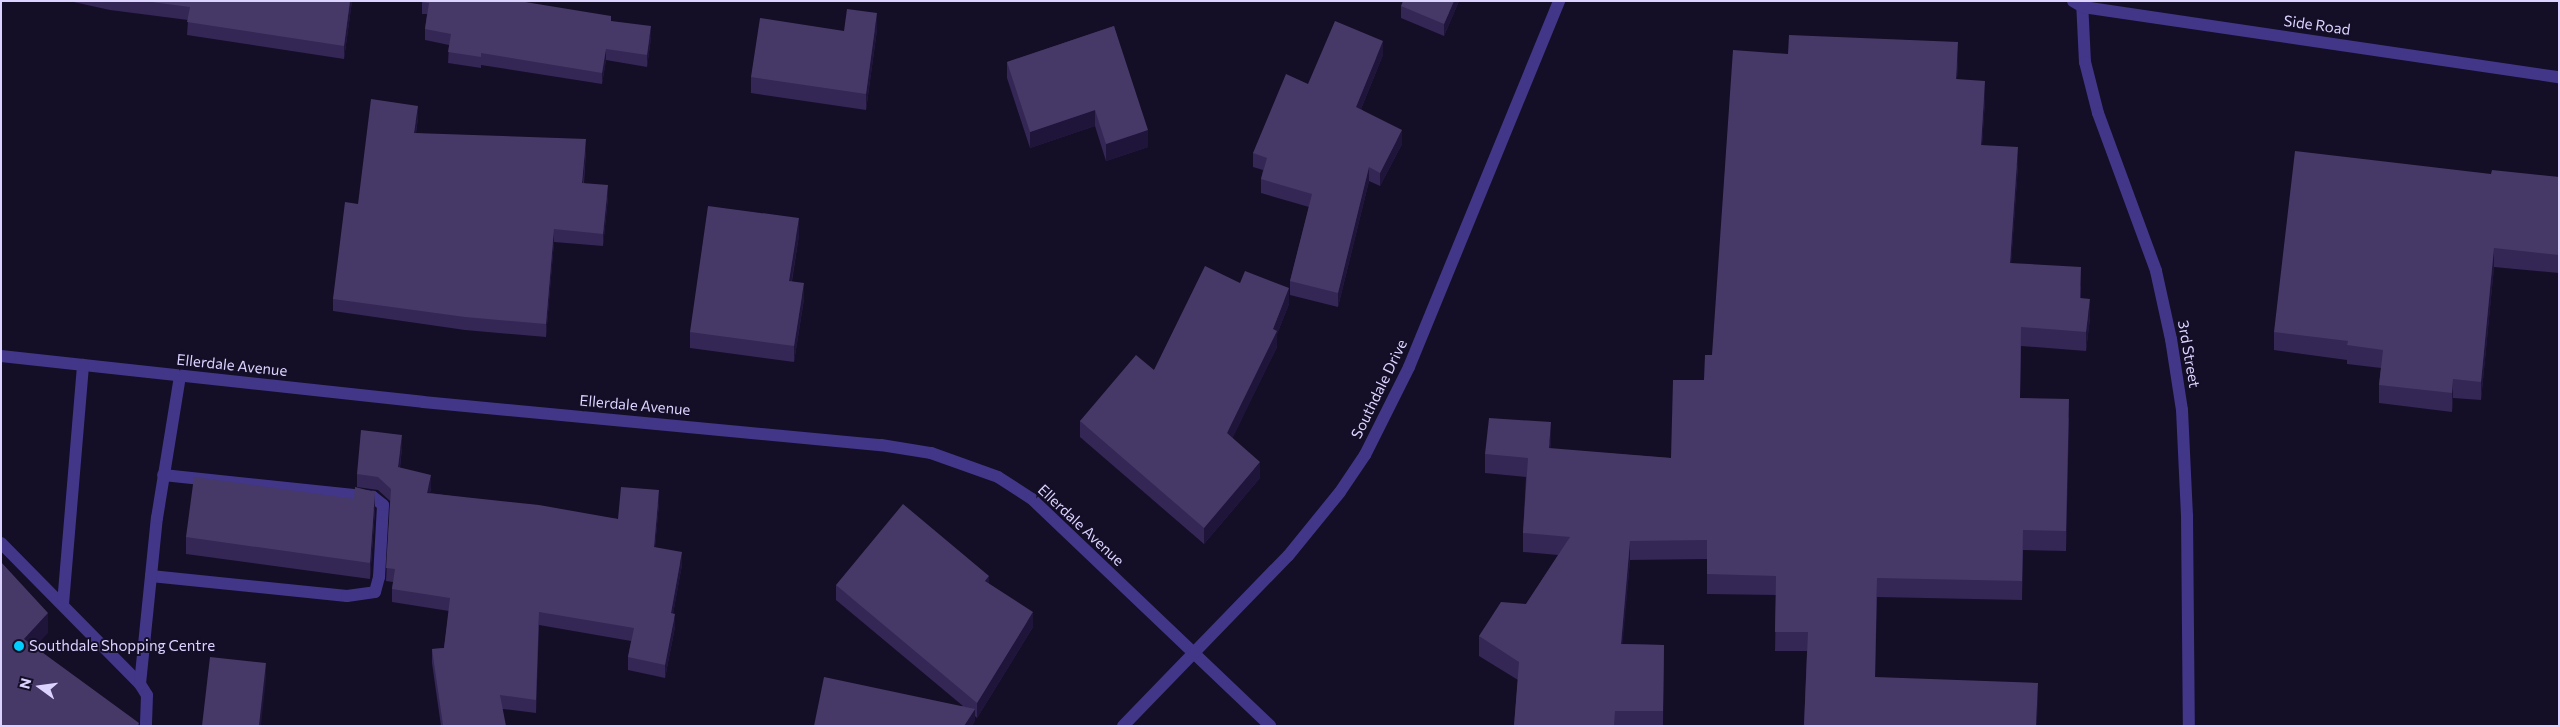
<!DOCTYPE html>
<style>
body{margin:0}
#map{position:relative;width:2560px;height:727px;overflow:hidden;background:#140e27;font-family:Commissioner,sans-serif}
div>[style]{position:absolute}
.service>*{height:12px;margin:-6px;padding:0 6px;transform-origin:6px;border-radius:6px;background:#413688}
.minor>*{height:12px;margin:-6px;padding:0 6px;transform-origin:6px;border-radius:6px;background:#413688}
.tertiary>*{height:12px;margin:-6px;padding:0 6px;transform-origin:6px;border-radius:6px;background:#413688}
.wall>*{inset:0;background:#342655}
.shaded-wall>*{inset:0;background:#1f153b}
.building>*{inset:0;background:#463967}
.dots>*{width:14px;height:14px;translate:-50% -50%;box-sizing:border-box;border:2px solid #140e27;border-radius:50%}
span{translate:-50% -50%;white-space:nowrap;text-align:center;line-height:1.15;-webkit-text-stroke:4px #140e27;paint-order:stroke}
.street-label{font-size:15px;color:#dcd3ff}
.poi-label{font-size:15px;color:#dcd3ff}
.left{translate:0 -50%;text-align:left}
.frame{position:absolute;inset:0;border:2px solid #dcd3ff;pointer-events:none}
.north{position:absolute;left:15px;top:662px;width:50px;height:50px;-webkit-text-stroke:4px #140e27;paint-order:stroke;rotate:284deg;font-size:14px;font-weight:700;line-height:20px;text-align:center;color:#dcd3ff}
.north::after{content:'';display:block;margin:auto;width:18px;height:22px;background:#dcd3ff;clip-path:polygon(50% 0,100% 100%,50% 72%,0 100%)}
</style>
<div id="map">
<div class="service">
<i style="left:1px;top:543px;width:198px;rotate:45.4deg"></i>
<i style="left:140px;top:684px;width:13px;rotate:58deg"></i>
<i style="left:147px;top:695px;width:31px;rotate:92deg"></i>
<i style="left:151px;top:576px;width:197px;rotate:5.8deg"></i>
<i style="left:347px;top:596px;width:28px;rotate:-8deg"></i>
<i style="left:375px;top:592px;width:16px;rotate:-75deg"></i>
<i style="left:379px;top:577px;width:72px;rotate:-86.8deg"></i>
<i style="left:383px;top:505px;width:13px;rotate:-141deg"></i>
<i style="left:373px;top:497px;width:211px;rotate:-174deg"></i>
<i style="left:63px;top:604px;width:240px;rotate:-85.2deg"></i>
<i style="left:140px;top:684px;width:167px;rotate:-84.2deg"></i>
<i style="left:157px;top:518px;width:144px;rotate:-80.8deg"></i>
</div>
<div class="minor">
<i style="left:2082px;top:1px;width:61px;rotate:87.2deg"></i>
<i style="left:2085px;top:62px;width:53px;rotate:75.7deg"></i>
<i style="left:2098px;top:113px;width:168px;rotate:69.8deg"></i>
<i style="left:2156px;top:271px;width:70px;rotate:77.6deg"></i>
<i style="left:2171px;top:339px;width:72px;rotate:81.2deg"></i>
<i style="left:2182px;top:410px;width:106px;rotate:87.3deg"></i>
<i style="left:2187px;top:516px;width:210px;rotate:89.5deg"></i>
<i style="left:1px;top:356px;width:424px;rotate:6.2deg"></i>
<i style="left:423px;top:402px;width:460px;rotate:5.4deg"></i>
<i style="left:881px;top:445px;width:51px;rotate:9.1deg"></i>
<i style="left:931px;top:453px;width:71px;rotate:19.7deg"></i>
<i style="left:998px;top:477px;width:40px;rotate:32.9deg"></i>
<i style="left:1032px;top:499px;width:329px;rotate:43.6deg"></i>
<i style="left:1123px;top:726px;width:237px;rotate:-45.9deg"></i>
<i style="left:1288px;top:556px;width:82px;rotate:-50.9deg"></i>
<i style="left:1340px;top:492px;width:45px;rotate:-56deg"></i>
<i style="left:1365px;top:455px;width:98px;rotate:-63.4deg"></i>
<i style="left:1409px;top:367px;width:396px;rotate:-67.7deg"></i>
</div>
<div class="tertiary">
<i style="left:2073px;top:1px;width:12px;rotate:31deg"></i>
<i style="left:2083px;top:7px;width:481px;rotate:8.4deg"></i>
</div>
<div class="wall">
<i style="clip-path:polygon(69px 1px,352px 1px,344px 59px,187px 35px,188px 20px,110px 10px)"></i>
<i style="clip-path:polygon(422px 1px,611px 21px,651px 38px,647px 67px,606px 60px,602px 84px,481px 65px,481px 68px,448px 63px,449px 45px,425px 40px,425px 29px,427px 14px,422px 14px)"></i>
<i style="clip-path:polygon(1459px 1px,1444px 36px,1401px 18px,1401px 6px)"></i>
<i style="clip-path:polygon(1114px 26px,1148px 147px,1106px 161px,1095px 126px,1030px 148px,1007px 78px,1007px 62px)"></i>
<i style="clip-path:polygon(877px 30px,866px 110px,751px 93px,751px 77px,844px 31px)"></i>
<i style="clip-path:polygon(1788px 54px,1958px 61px,1957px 79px,1985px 100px,1982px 145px,2018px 166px,2011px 263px,2081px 286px,2081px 298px,2090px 318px,2086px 351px,2021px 346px,2020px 398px,2069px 418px,2066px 551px,2023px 550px,2022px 600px,1877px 597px,1875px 677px,2038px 702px,1804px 726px,1807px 651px,1775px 651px,1776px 595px,1707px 594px,1707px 559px,1630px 560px,1622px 644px,1664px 645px,1663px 726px,1514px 726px,1518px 680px,1479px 656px,1479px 636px,1526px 604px,1558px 555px,1523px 552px,1523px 533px,1526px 477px,1485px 473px,1485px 454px,1551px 442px,1550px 449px,1671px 458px,1704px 380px,1712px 355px)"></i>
<i style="clip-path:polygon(1383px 55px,1361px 109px,1402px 144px,1380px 186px,1369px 181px,1338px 307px,1290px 295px,1290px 281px,1309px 207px,1261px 193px,1261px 179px,1263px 170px,1253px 167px,1253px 153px,1308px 84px)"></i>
<i style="clip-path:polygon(418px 118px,416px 133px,586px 151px,584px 183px,608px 198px,603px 246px,554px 242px,546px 337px,465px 330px,333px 311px,333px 299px,358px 204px)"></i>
<i style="clip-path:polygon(2491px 174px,2559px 177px,2559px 273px,2494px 267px,2481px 400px,2453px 398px,2452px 412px,2379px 403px,2379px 385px,2381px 368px,2347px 364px,2347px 360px,2274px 350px,2274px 332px)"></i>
<i style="clip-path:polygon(799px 235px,792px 281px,804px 299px,794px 362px,690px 348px,690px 332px)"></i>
<i style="clip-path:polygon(1240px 283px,1289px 304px,1277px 334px,1277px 347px,1232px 438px,1260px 478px,1204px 544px,1080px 437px,1080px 421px,1154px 370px)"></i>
<i style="clip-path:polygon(402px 448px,400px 468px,431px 488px,430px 493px,618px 519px,659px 503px,655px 547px,682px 565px,673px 613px,675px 627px,665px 678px,628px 670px,628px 657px,631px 641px,539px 625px,536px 713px,503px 709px,441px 726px,432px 663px,432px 649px,444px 648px,449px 611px,392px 602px,392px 589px,393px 582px,386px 581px,390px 501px,378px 490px,357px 487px,357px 474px)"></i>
<i style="clip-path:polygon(375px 509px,370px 579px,186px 554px,186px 537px)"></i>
<i style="clip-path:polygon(989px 584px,1033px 627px,977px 718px,975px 716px,975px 720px,972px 726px,814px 726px,963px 706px,836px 600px,836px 585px)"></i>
</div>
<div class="shaded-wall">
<i style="clip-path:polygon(350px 1px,352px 1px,344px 59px,344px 46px)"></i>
<i style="clip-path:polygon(1454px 1px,1459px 1px,1444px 36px,1444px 24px)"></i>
<i style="clip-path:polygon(877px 13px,877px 30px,866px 110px,866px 94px)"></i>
<i style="clip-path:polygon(651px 26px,651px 38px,647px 67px,647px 55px)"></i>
<i style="clip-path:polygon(1383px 41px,1383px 55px,1356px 121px,1356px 107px)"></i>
<i style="clip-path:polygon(1958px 42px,1958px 61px,1956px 98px,1956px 79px)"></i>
<i style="clip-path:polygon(606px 49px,606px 60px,602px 84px,602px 73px)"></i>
<i style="clip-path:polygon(1985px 81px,1985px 100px,1981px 164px,1981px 145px)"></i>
<i style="clip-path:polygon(418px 106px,418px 118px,414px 146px,414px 133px)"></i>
<i style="clip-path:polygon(1095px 110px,1095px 126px,1030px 148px,1030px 132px)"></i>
<i style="clip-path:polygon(1148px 130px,1148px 147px,1106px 161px,1106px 144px)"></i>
<i style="clip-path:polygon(1402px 130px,1402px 144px,1380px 186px,1380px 173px)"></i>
<i style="clip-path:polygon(586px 139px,586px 151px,582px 196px,582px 183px)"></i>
<i style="clip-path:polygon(2018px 147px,2018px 166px,2010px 282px,2010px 263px)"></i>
<i style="clip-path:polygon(1369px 167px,1369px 181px,1338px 307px,1338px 293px)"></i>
<i style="clip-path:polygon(608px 185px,608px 198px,603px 246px,603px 234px)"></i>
<i style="clip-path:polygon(799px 218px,799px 235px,789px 297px,789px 281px)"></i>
<i style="clip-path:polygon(554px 229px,554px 242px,546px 337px,546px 324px)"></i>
<i style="clip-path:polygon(2494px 248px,2494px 267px,2481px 400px,2481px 382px)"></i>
<i style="clip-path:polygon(2081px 267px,2081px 286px,2080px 317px,2080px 298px)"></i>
<i style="clip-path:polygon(804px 283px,804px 299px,794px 362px,794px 346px)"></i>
<i style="clip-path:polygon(1289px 288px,1289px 304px,1277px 334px,1277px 347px,1227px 450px,1227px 433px,1273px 329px)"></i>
<i style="clip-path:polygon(2090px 299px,2090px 318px,2086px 351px,2086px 332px)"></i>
<i style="clip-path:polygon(2453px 379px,2453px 398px,2452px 412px,2452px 393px)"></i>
<i style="clip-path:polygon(2069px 399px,2069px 418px,2066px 551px,2066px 531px)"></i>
<i style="clip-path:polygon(1551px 422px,1551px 442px,1549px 468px,1549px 448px)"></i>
<i style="clip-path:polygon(402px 435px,402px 448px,398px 481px,398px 467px)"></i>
<i style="clip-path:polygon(1260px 462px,1260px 478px,1204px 544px,1204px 528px)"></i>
<i style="clip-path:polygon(431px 475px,431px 488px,427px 506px,427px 493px)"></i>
<i style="clip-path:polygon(659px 490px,659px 503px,654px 560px,654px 547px)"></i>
<i style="clip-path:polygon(375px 492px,375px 509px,370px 579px,370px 563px)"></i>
<i style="clip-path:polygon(1630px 541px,1630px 560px,1621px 663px,1621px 644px)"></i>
<i style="clip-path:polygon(682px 552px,682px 565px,671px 626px,671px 613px)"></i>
<i style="clip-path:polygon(989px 576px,989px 591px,985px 581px)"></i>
<i style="clip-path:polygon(1877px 578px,1877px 597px,1875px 696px,1875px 677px)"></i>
<i style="clip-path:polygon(539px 612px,539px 625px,536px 713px,536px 700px)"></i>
<i style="clip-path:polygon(1033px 612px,1033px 627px,977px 718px,977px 703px)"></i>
<i style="clip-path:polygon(48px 613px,48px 633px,24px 659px,24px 639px)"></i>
<i style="clip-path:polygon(675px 614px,675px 627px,665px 678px,665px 665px)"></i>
<i style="clip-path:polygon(266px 663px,266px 679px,261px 726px,259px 726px)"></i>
<i style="clip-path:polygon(2038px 683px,2038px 702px,2037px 726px,2036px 726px)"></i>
<i style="clip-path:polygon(975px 709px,975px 720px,972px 726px,964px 726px)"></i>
</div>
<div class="building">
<i style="clip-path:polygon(144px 1px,350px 1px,344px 46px,187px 22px,190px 7px)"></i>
<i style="clip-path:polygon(422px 1px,519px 1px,611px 16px,611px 21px,651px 26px,647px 55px,606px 49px,602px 73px,481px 53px,481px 57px,448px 52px,451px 34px,425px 29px,429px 3px,422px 2px)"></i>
<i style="clip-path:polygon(1403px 1px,1454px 1px,1444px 24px,1401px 6px)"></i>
<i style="clip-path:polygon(847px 9px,877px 13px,866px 94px,751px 77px,760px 18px,844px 31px)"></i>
<i style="clip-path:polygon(1335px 21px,1383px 41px,1356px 107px,1402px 130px,1380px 173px,1369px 167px,1338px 293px,1290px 281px,1312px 194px,1261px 179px,1267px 158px,1253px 153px,1286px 74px,1308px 84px)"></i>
<i style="clip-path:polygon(1114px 26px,1148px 130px,1106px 144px,1095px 110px,1030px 132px,1007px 62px)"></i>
<i style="clip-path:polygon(1789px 35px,1958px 42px,1956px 79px,1985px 81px,1981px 145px,2018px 147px,2010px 263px,2081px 267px,2080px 298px,2090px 299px,2086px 332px,2021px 327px,2020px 398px,2069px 399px,2066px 531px,2023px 530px,2022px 581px,1877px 578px,1875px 677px,2038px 683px,2036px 726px,1804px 726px,1808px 632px,1775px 632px,1776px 576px,1707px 574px,1707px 540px,1630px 541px,1621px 644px,1664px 645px,1663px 711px,1615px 711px,1614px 726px,1514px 726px,1519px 662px,1479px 636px,1501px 602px,1526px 604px,1570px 537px,1523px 533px,1528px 458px,1485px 454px,1489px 418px,1551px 422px,1549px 448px,1671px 458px,1673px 380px,1704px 380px,1705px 355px,1712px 355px,1733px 50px,1788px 54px)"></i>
<i style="clip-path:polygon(371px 99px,418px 106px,414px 133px,586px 139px,582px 183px,608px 185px,603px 234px,554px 229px,546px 324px,465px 317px,333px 299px,345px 202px,358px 204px)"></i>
<i style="clip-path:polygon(2295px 151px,2491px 174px,2492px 170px,2559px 177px,2559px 255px,2494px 248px,2481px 382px,2453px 379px,2452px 393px,2379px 385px,2383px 350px,2347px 345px,2348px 341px,2274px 332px)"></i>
<i style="clip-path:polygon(708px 206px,799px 218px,789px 281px,804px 283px,794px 346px,690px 332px)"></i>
<i style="clip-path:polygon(1205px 266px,1240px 283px,1245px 271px,1289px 288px,1273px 329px,1277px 331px,1227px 433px,1260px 462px,1204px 528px,1080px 421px,1136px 355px,1154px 370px)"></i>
<i style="clip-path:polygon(361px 430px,402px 435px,398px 467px,431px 475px,427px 493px,539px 505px,618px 519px,621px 487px,659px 490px,654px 547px,682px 552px,671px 613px,675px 614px,665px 665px,628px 657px,634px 628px,539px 612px,536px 700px,500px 695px,506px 726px,441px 726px,443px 725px,432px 649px,444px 648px,450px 598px,392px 589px,395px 569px,386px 568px,391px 489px,378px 477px,357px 474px)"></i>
<i style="clip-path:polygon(194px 477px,354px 499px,355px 487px,375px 492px,370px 563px,186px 537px)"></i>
<i style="clip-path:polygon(903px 504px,989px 576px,985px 581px,1033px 612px,977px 703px,836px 585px)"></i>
<i style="clip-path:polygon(1px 562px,48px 613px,24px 639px,139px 723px,138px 726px,1px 726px)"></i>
<i style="clip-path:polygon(210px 657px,266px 663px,259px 726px,202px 726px)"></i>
<i style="clip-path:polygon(824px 677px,975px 709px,964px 726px,814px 726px)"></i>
</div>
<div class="dots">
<i style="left:19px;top:646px;background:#00cefe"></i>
</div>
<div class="street-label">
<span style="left:2317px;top:25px;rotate:8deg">Side Road</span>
<span style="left:2189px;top:354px;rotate:80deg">3rd Street</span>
<span style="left:232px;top:365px;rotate:6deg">Ellerdale Avenue</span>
<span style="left:1379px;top:389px;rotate:-64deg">Southdale Drive</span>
<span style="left:635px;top:405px;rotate:5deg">Ellerdale Avenue</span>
<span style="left:1081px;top:525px;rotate:43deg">Ellerdale Avenue</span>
</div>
<div class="poi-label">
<span class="left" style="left:29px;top:646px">Southdale Shopping Centre</span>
</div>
<div class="frame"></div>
<div class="north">N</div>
</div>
